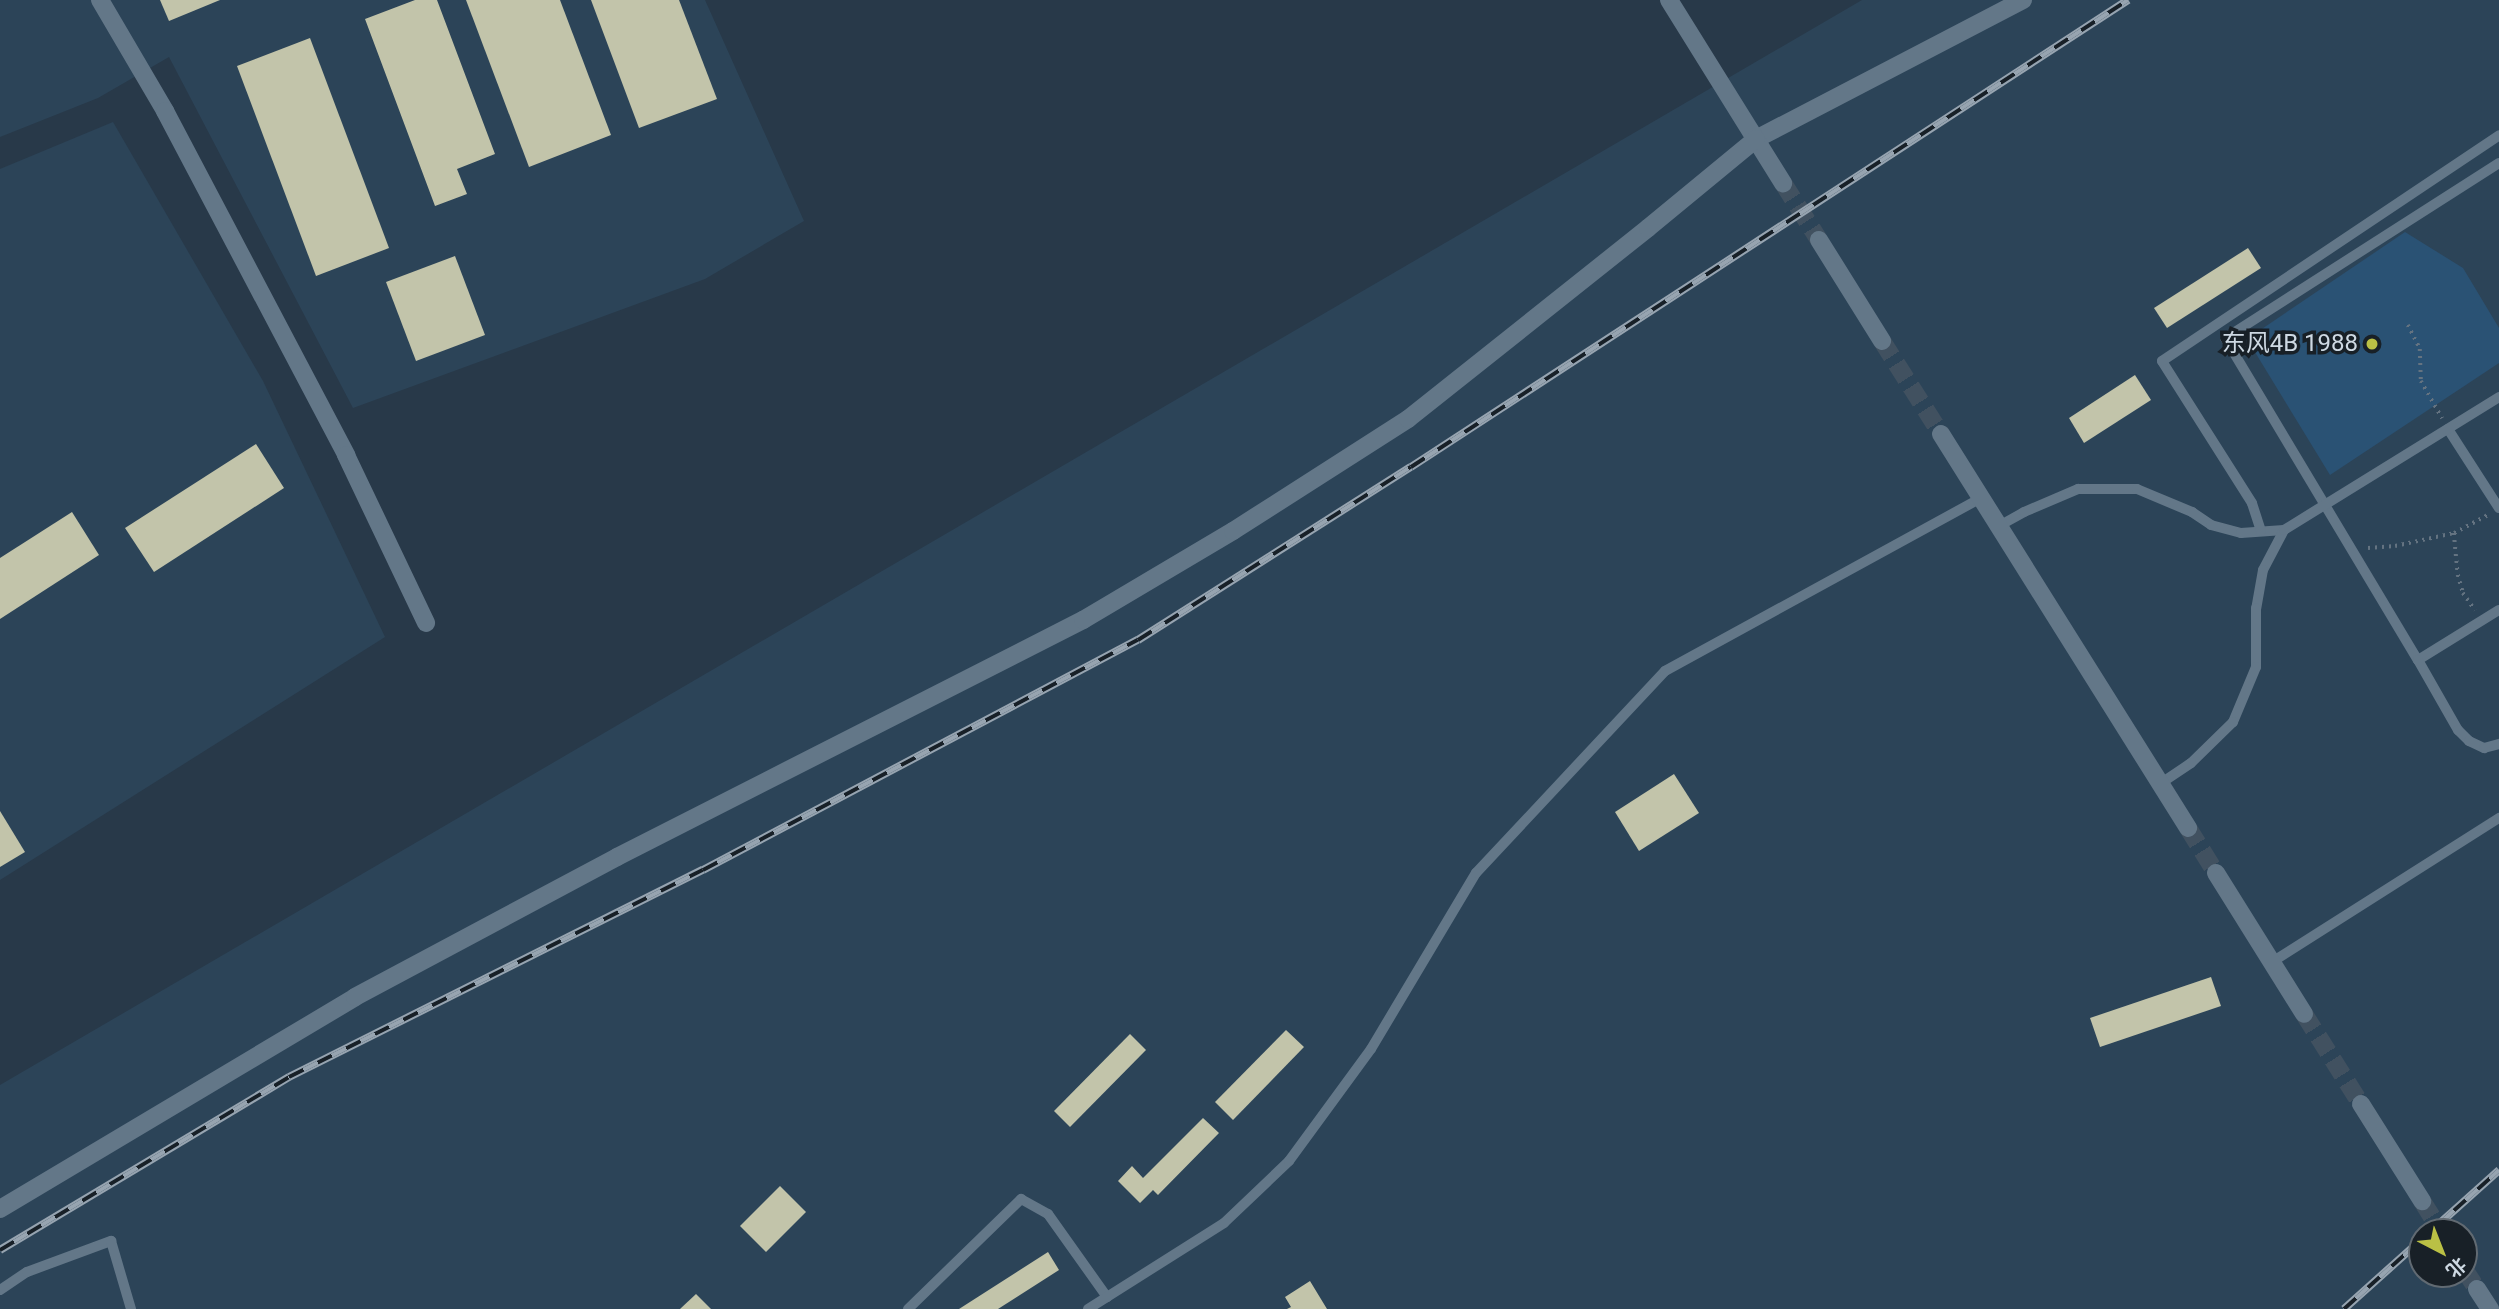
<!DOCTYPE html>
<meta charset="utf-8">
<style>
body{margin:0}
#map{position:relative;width:2499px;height:1309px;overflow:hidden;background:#283949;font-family:Roboto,"Noto Sans SC",sans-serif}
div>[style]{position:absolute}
.built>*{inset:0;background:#2c4458}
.green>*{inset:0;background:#2a5274}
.building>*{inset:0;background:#c2c4aa}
.tertiary-tunnel>*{height:18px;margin-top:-9px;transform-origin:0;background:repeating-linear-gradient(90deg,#415160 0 18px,transparent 0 27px)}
.path>*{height:3.5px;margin-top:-1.75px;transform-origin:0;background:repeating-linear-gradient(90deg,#647381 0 2px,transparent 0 7px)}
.service>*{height:10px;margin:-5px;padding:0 5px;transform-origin:5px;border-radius:5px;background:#637788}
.minor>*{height:18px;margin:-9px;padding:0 9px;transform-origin:9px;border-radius:9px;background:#637788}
.tertiary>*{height:18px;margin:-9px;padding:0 9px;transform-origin:9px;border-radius:9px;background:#637788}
.rail>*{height:8px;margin-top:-4px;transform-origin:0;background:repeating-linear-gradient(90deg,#182027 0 16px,#97a4b0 0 32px);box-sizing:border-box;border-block:2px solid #97a4b0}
.dots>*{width:19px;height:19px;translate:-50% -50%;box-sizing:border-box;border:4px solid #182027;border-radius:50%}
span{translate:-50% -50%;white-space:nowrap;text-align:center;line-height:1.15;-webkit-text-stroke:7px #182027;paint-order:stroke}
.poi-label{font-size:24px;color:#ced9e3}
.right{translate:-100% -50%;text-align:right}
.north{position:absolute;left:2408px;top:1218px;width:70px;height:70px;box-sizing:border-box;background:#182027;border:2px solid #616a72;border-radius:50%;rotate:138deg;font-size:19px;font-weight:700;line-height:28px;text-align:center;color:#ced9e3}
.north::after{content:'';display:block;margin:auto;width:24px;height:32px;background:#bac045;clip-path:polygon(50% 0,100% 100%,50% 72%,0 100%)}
</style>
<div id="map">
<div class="built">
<i style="clip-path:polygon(0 0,705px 0,804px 221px,705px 279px,353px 408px,169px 57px,98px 98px,0 137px)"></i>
<i style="clip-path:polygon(evenodd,1862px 0,2499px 0,2499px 1309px,0 1309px,0 1085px,1862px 0,2422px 1232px,2464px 1232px,2464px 1274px,2422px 1274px,2422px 1232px)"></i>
<i style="clip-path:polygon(113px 122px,263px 381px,385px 637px,0 880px,0 169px)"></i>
</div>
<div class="green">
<i style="clip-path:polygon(2405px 232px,2463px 268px,2499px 328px,2499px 363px,2330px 475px,2247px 339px)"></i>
</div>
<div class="building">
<i style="clip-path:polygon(160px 0,220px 0,169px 21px)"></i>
<i style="clip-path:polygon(415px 0,437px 0,495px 154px,457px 169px,467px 194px,435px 206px,365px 19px)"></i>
<i style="clip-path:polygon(466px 0,560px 0,611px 135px,529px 167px)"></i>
<i style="clip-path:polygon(591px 0,679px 0,717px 99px,639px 128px)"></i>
<i style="clip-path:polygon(310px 38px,389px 248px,316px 276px,237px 66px)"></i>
<i style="clip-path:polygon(2248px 248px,2261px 268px,2167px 328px,2154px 308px)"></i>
<i style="clip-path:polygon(455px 256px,485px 335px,416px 361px,386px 282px)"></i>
<i style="clip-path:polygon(2135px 375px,2151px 400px,2084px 443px,2069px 418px)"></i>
<i style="clip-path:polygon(256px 444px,284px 488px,154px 572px,125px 528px)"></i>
<i style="clip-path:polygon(72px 512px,99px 555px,0 619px,0 558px)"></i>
<i style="clip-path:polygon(1674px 774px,1699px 813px,1639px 851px,1615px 812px)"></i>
<i style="clip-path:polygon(0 811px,25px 852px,0 867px)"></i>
<i style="clip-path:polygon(2211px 977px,2221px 1006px,2100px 1047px,2090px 1018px)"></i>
<i style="clip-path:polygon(1286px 1030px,1304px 1047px,1233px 1120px,1215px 1102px)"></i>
<i style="clip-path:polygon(1130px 1034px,1146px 1050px,1070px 1127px,1054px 1111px)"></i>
<i style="clip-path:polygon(1203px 1118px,1219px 1133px,1158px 1195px,1153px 1190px,1140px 1203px,1118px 1181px,1132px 1166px,1143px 1178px)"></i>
<i style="clip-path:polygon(780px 1186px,806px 1212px,766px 1252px,740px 1226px)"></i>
<i style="clip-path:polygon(1048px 1252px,1059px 1270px,998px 1309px,959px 1309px)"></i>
<i style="clip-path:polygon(1310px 1281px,1327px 1309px,1287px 1309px,1291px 1307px,1285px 1297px)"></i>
<i style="clip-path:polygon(696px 1294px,711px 1309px,680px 1309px)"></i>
</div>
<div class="tertiary-tunnel">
<i style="left:1783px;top:183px;width:67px;rotate:57.7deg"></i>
<i style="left:1882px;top:341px;width:110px;rotate:57.6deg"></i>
<i style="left:2188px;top:828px;width:53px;rotate:58.1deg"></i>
<i style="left:2304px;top:1014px;width:107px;rotate:57.7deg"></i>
<i style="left:2422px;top:1201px;width:36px;rotate:58deg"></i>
<i style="left:2464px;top:1269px;width:24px;rotate:57deg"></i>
</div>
<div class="path">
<i style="left:2408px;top:325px;width:27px;rotate:63deg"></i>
<i style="left:2420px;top:349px;width:32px;rotate:88deg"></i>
<i style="left:2421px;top:381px;width:43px;rotate:60.4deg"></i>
<i style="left:2454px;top:533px;width:42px;rotate:84.6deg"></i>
<i style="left:2458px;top:575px;width:19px;rotate:74deg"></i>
<i style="left:2463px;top:593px;width:21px;rotate:55deg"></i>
<i style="left:2368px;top:548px;width:27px;rotate:-4deg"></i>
<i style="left:2395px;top:546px;width:60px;rotate:-12.4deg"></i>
<i style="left:2454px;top:533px;width:38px;rotate:-28deg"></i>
</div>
<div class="service">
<i style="left:2499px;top:163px;width:325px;rotate:147.4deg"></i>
<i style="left:2225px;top:338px;width:375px;rotate:59.1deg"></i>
<i style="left:2418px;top:660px;width:95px;rotate:-31.7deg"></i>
<i style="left:2448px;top:429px;width:94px;rotate:57.2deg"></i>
<i style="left:1999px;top:526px;width:29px;rotate:-29deg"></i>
<i style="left:2024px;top:512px;width:59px;rotate:-23.1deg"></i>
<i style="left:2078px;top:489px;width:59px"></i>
<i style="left:2137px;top:489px;width:60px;rotate:22.7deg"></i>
<i style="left:2192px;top:512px;width:23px;rotate:34deg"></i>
<i style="left:2211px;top:525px;width:31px;rotate:15deg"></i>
<i style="left:2241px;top:533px;width:43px;rotate:-4deg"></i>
<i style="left:2284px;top:530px;width:45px;rotate:117.7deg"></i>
<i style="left:2263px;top:570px;width:39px;rotate:100deg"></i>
<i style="left:2256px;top:608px;width:59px;rotate:90deg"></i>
<i style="left:2256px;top:667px;width:60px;rotate:112.7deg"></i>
<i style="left:2233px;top:722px;width:59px;rotate:135.7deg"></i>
<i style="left:2191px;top:763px;width:37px;rotate:146deg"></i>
<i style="left:2284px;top:530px;width:253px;rotate:-31.7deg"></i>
<i style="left:2261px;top:531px;width:29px;rotate:-108deg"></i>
<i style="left:2252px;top:503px;width:168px;rotate:-122.4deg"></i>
<i style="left:2162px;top:361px;width:406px;rotate:-33.8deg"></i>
<i style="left:2418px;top:660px;width:81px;rotate:60.3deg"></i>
<i style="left:2458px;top:730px;width:16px;rotate:45deg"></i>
<i style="left:2469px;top:741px;width:17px;rotate:25deg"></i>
<i style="left:2484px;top:748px;width:16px;rotate:-15deg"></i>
<i style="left:2272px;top:962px;width:269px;rotate:-32.4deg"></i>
<i style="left:0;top:1290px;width:32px;rotate:-34deg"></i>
<i style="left:27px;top:1272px;width:90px;rotate:-20.3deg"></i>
<i style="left:111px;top:1241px;width:71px;rotate:73.6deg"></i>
<i style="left:908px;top:1309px;width:158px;rotate:-44.2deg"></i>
<i style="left:1021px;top:1199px;width:31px;rotate:29deg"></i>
<i style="left:1048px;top:1214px;width:102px;rotate:54.6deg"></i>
<i style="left:1088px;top:1309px;width:161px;rotate:-32.3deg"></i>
<i style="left:1224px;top:1223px;width:90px;rotate:-43.6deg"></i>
<i style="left:1289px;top:1161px;width:139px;rotate:-53.8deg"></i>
<i style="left:1371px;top:1049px;width:205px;rotate:-59.2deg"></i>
<i style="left:1476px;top:873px;width:277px;rotate:-46.9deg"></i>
<i style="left:1665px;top:671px;width:360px;rotate:-28.7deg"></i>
</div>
<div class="minor">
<i style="left:100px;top:0;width:129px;rotate:59.6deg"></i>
<i style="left:165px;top:111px;width:389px;rotate:62.2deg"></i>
<i style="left:346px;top:455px;width:186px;rotate:64.5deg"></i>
<i style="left:1756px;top:139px;width:301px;rotate:-27.5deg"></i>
</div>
<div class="tertiary">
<i style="left:1669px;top:0;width:216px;rotate:58.1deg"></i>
<i style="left:1819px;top:240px;width:119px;rotate:58deg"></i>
<i style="left:1941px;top:434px;width:465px;rotate:57.9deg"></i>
<i style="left:2216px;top:873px;width:166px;rotate:58deg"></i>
<i style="left:2361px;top:1104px;width:115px;rotate:57.8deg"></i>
<i style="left:0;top:1209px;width:413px;rotate:-30.8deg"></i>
<i style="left:355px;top:997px;width:297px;rotate:-28.1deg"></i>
<i style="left:617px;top:857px;width:523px;rotate:-26.96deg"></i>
<i style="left:1083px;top:620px;width:174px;rotate:-30.7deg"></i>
<i style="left:1233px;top:531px;width:208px;rotate:-32.6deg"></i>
<i style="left:1408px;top:419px;width:307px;rotate:-38.5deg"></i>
<i style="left:1648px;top:228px;width:140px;rotate:-39.5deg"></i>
<i style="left:2477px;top:1289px;width:24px;rotate:57deg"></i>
</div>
<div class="rail">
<i style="left:2430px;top:1232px;width:93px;rotate:-41.9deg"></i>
<i style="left:0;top:1250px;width:337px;rotate:-30.9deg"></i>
<i style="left:289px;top:1077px;width:463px;rotate:-26.6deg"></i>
<i style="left:703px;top:870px;width:492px;rotate:-27.9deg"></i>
<i style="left:1138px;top:640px;width:323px;rotate:-32.4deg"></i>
<i style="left:1411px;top:467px;width:856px;rotate:-33.08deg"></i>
<i style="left:2344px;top:1309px;width:105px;rotate:-41.9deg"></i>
</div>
<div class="dots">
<i style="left:2372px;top:344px;background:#bac045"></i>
</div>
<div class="poi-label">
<span class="right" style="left:2358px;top:344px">东风4B 1988</span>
</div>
<div class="north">北</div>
</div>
